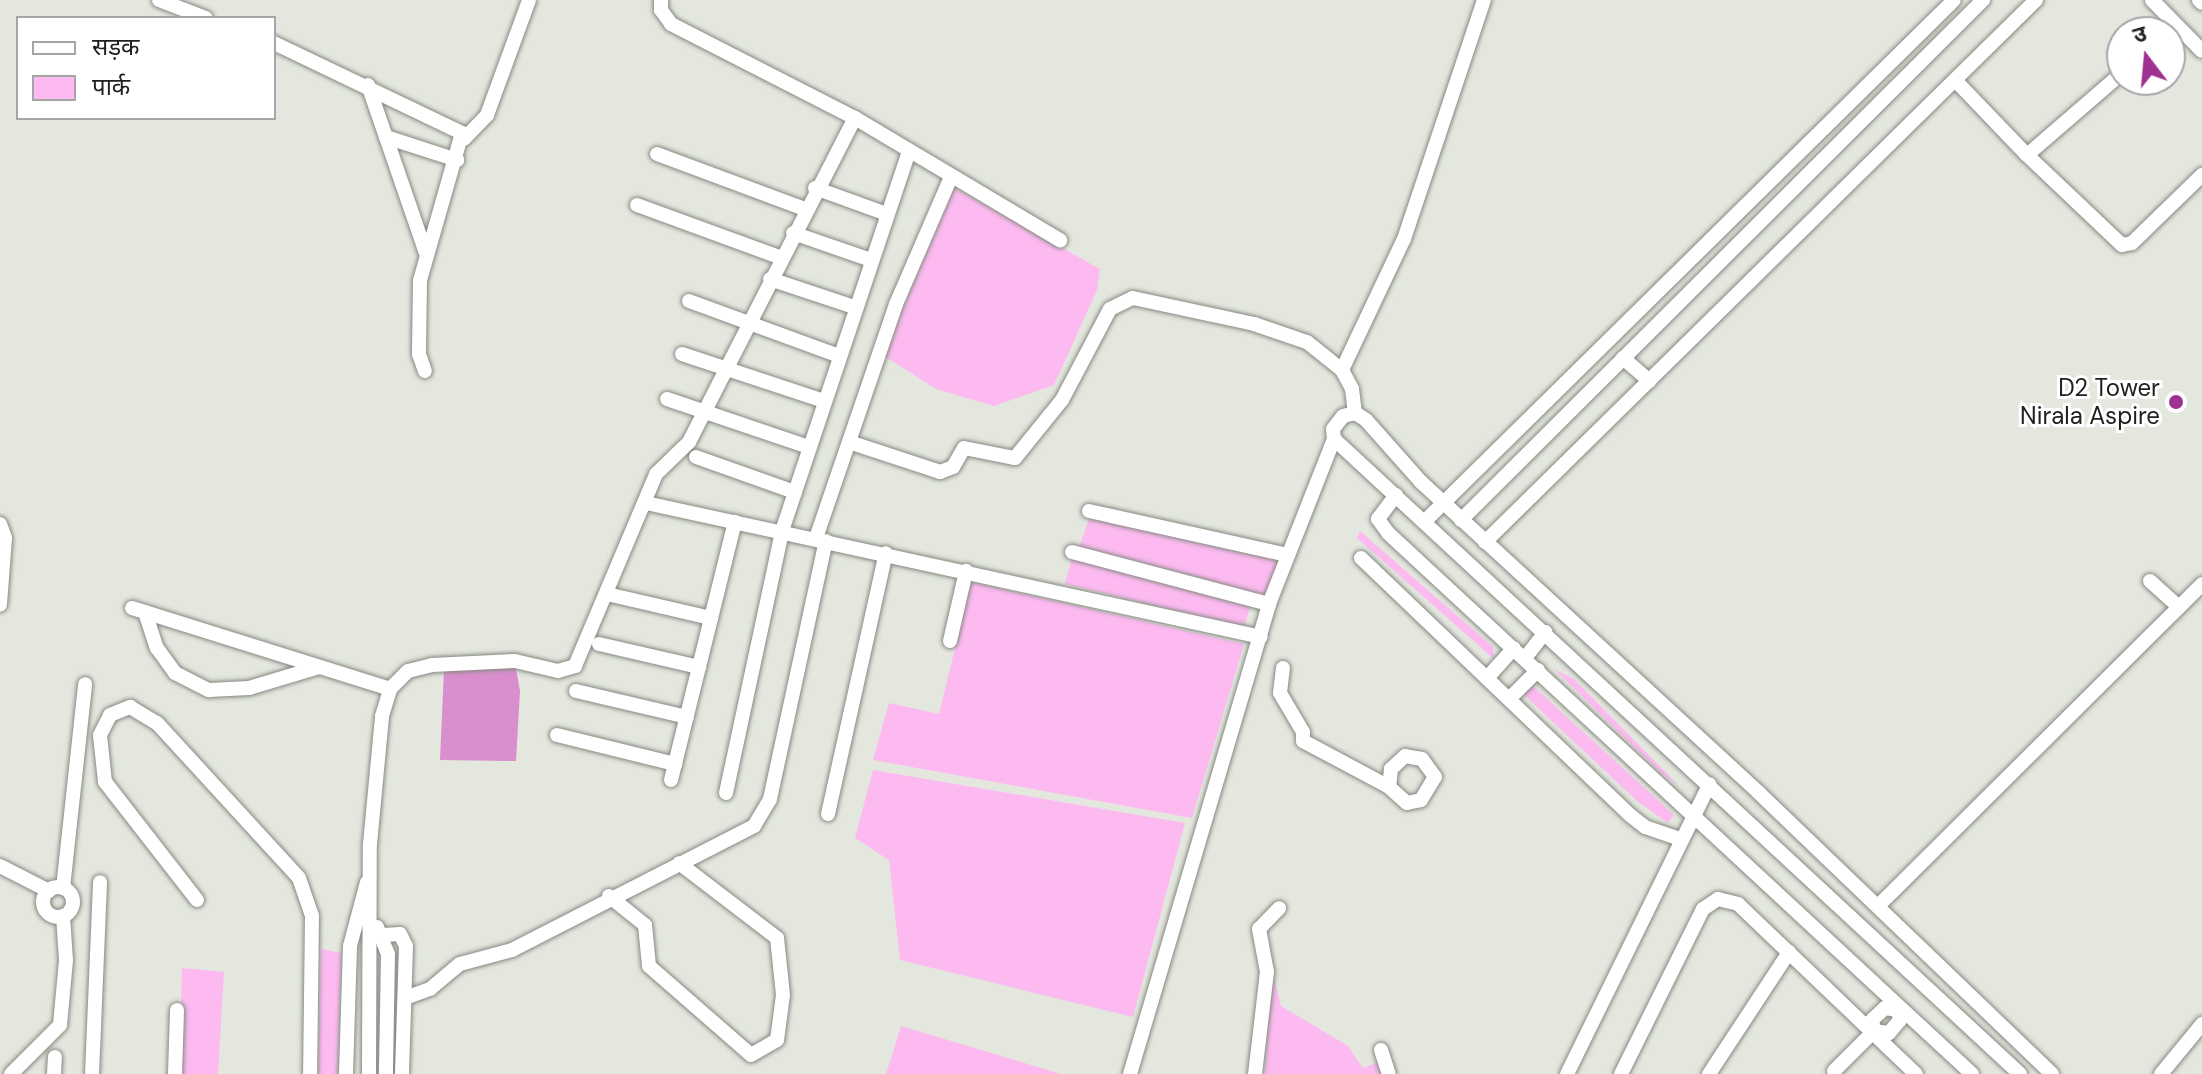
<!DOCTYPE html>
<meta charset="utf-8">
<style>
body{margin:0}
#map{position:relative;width:2202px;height:1074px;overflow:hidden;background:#e3e7de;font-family:"DM Sans","Noto Sans Devanagari",sans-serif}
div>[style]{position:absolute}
.green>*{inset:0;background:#fcbaf0}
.water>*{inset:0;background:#d98fcd}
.roads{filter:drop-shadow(0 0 2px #868981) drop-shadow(0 0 2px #868981)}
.minor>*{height:14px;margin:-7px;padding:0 7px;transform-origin:7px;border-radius:7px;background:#fff}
.minor>.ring{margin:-7px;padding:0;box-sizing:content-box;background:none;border:14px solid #fff;border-radius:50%}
.dots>*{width:22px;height:22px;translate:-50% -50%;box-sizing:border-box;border:4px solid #fff;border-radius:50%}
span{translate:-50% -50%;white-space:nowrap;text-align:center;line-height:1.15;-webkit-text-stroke:6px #fff;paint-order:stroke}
.poi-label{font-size:24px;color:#20211e}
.right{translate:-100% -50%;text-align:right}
.legend{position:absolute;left:16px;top:16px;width:260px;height:104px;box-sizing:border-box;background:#fff;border:2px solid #a6a6a5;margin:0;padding:10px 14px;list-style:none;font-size:24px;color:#20211e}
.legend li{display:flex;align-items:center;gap:16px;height:40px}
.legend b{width:40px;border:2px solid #a6a6a5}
.north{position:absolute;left:2106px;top:16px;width:80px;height:80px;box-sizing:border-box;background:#fff;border:2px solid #a6a6a5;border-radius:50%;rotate:344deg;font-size:22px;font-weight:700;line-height:32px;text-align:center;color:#20211e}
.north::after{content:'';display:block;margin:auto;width:28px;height:36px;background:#9e3192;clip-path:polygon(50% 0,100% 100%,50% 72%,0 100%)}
</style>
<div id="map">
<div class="green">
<i style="clip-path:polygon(952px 187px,1100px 269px,1097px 290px,1054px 385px,994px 406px,936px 389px,884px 356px)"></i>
<i style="clip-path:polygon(1100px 519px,1278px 561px,1267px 597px,1079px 547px,1089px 520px)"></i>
<i style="clip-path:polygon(1360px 531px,1493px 647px,1494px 659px,1357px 538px)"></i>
<i style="clip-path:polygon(1072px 558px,1251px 604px,1244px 627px,1065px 584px)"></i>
<i style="clip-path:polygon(971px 582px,1244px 644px,1192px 818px,873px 760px,889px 703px,939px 714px)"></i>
<i style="clip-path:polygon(1554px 669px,1574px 679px,1679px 786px,1661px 773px)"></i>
<i style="clip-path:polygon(1532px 685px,1674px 815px,1668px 823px,1637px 801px,1523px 694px)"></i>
<i style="clip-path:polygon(873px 770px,1185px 823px,1133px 1017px,900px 960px,889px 860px,855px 838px)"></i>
<i style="clip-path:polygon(321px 949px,341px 953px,338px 1074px,318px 1074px)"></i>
<i style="clip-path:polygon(1271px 966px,1281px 1006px,1348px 1046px,1363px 1068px,1379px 1062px,1383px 1074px,1265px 1074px)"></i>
<i style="clip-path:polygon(182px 968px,224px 972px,218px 1074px,179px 1074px)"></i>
<i style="clip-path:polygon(901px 1026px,1061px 1074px,886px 1074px)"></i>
</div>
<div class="water">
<i style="clip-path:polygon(515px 663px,520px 691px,516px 761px,440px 760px,444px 669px)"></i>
</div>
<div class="roads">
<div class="minor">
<i style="left:159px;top:0;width:50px;rotate:21deg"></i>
<i style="left:661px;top:0;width:10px;rotate:90deg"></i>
<i style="left:661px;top:10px;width:17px;rotate:54deg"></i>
<i style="left:671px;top:24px;width:207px;rotate:27.1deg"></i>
<i style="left:855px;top:118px;width:239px;rotate:30.8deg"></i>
<i style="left:2152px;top:0;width:71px;rotate:45.6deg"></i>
<i style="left:2199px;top:0;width:4px;rotate:45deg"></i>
<i style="left:274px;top:43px;width:208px;rotate:25.6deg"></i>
<i style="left:462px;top:133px;width:153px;rotate:105.9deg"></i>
<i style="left:420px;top:280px;width:74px;rotate:90.8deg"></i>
<i style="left:419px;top:354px;width:18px;rotate:71deg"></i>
<i style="left:2122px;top:73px;width:125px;rotate:139.2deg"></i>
<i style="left:2027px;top:155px;width:131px;rotate:43.5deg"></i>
<i style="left:2122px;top:245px;width:10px;rotate:-11deg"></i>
<i style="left:2132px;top:243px;width:98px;rotate:-44.2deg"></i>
<i style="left:1955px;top:80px;width:104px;rotate:46.2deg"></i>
<i style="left:368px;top:85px;width:178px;rotate:71deg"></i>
<i style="left:386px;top:137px;width:75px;rotate:17.9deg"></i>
<i style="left:464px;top:139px;width:33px;rotate:-46deg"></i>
<i style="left:487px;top:115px;width:122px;rotate:-69.9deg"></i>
<i style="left:657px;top:154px;width:158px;rotate:20.4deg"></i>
<i style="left:815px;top:188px;width:77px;rotate:19.9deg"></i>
<i style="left:637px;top:205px;width:151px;rotate:20.1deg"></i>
<i style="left:793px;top:233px;width:83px;rotate:19.1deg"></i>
<i style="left:770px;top:279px;width:89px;rotate:18.4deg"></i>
<i style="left:689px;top:301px;width:160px;rotate:20.1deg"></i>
<i style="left:682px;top:354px;width:150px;rotate:18.3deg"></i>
<i style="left:1623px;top:358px;width:35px;rotate:41deg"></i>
<i style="left:1342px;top:370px;width:145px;rotate:-64.7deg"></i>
<i style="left:1404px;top:239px;width:252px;rotate:-71.5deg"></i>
<i style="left:667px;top:399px;width:150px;rotate:18.7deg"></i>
<i style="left:849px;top:442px;width:96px;rotate:18.2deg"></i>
<i style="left:940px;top:472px;width:14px;rotate:-21deg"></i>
<i style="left:953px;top:467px;width:22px;rotate:-60deg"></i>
<i style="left:964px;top:448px;width:52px;rotate:11.1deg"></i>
<i style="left:1015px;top:458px;width:75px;rotate:-51deg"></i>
<i style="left:1062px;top:400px;width:103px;rotate:-62.2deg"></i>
<i style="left:1110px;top:309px;width:25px;rotate:-26deg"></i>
<i style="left:1133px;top:298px;width:124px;rotate:12.1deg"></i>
<i style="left:1254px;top:324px;width:56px;rotate:18.8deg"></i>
<i style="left:1307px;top:342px;width:45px;rotate:38.7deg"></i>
<i style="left:1342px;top:370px;width:21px;rotate:62deg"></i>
<i style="left:1352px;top:389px;width:24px;rotate:83deg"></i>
<i style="left:696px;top:457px;width:105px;rotate:19.5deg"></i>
<i style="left:1396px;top:495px;width:30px;rotate:127deg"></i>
<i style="left:1378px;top:519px;width:17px;rotate:54deg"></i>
<i style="left:1388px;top:533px;width:796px;rotate:42.81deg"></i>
<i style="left:646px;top:503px;width:629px;rotate:12.29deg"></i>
<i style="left:1089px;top:511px;width:204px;rotate:12.5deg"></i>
<i style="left:1461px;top:520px;width:737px;rotate:-44.89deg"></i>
<i style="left:1425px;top:521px;width:742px;rotate:-44.56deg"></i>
<i style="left:0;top:524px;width:15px;rotate:70deg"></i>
<i style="left:5px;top:538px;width:67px;rotate:94.3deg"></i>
<i style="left:816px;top:538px;width:247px;rotate:-71.1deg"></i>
<i style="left:896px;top:304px;width:138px;rotate:-66.6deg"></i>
<i style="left:1485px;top:542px;width:773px;rotate:-44.53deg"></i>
<i style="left:1072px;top:552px;width:204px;rotate:14.8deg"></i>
<i style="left:1361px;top:558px;width:373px;rotate:43.7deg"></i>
<i style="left:1631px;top:816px;width:18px;rotate:38deg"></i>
<i style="left:1645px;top:827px;width:39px;rotate:19deg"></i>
<i style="left:2150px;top:581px;width:39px;rotate:42deg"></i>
<i style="left:607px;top:594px;width:107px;rotate:13deg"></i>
<i style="left:132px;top:608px;width:270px;rotate:17.4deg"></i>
<i style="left:145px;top:612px;width:38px;rotate:72deg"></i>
<i style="left:157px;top:648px;width:31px;rotate:54deg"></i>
<i style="left:175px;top:673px;width:38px;rotate:27deg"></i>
<i style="left:209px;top:690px;width:40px;rotate:-2.9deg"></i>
<i style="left:249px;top:688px;width:73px;rotate:-16.7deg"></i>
<i style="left:950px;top:641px;width:72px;rotate:-77.1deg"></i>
<i style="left:599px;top:644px;width:103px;rotate:13deg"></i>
<i style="left:1525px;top:658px;width:33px;rotate:-52deg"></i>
<i style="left:1283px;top:668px;width:25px;rotate:97deg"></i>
<i style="left:1280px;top:693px;width:45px;rotate:59.5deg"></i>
<i style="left:1303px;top:732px;width:9px;rotate:90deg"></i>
<i style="left:1303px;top:741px;width:98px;rotate:28.1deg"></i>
<i style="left:1389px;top:787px;width:24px;rotate:42deg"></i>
<i style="left:1407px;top:803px;width:14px;rotate:-12deg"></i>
<i style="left:1421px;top:800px;width:27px;rotate:-59deg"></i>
<i style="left:1435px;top:777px;width:22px;rotate:-126deg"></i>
<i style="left:1422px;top:759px;width:17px;rotate:-170deg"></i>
<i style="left:1405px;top:756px;width:19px;rotate:137deg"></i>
<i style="left:1391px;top:769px;width:18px;rotate:96deg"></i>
<i style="left:1487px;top:678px;width:40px;rotate:-48deg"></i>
<i style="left:576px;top:691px;width:114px;rotate:13.2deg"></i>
<i style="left:1509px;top:699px;width:41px;rotate:-45deg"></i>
<i style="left:557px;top:735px;width:122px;rotate:13.8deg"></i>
<i style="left:671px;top:780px;width:266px;rotate:-76.1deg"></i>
<i style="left:726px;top:793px;width:268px;rotate:-77.9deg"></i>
<i style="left:782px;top:531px;width:400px;rotate:-71.5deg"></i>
<i style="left:828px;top:814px;width:267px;rotate:-77.5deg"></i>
<i style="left:0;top:866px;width:55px;rotate:27deg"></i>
<i class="ring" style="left:43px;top:887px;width:16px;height:16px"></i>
<i style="left:63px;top:888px;width:205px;rotate:-83.8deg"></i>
<i style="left:609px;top:896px;width:46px;rotate:38.9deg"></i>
<i style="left:645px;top:925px;width:41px;rotate:84.4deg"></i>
<i style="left:649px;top:966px;width:135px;rotate:41.1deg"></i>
<i style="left:751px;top:1055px;width:30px;rotate:-30deg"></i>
<i style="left:777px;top:1040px;width:45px;rotate:-82.4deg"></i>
<i style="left:783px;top:995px;width:57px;rotate:-96deg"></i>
<i style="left:777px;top:938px;width:123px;rotate:-142.6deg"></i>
<i style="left:197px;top:900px;width:150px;rotate:-127.9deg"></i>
<i style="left:105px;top:782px;width:47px;rotate:-96.1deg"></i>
<i style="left:100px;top:735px;width:22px;rotate:-63deg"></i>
<i style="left:110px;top:715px;width:22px;rotate:-22deg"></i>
<i style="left:130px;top:707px;width:31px;rotate:31deg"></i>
<i style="left:157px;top:723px;width:210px;rotate:47.5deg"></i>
<i style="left:299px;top:878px;width:40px;rotate:71.1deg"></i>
<i style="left:312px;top:916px;width:158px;rotate:90.7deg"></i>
<i style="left:1878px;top:906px;width:457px;rotate:-44.8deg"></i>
<i style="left:377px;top:927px;width:29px;rotate:68deg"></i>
<i style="left:388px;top:954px;width:120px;rotate:91deg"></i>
<i style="left:383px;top:935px;width:17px;rotate:-3deg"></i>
<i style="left:400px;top:934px;width:13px;rotate:63deg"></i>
<i style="left:406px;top:946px;width:128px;rotate:91.8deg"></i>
<i style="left:405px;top:998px;width:27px;rotate:-20deg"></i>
<i style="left:430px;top:989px;width:39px;rotate:-40deg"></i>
<i style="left:460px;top:964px;width:54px;rotate:-15.1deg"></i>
<i style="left:512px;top:950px;width:272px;rotate:-27.1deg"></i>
<i style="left:754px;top:826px;width:31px;rotate:-59deg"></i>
<i style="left:770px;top:799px;width:264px;rotate:-77.8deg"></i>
<i style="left:1874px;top:1031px;width:15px;rotate:8deg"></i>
<i style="left:1889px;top:1033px;width:17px;rotate:-50deg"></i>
<i style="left:1900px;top:1020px;width:10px;rotate:-101deg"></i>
<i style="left:1874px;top:1031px;width:11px;rotate:-100deg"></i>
<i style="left:1872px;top:1020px;width:18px;rotate:-43deg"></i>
<i style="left:1885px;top:1008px;width:13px;rotate:9deg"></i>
<i style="left:1381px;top:1050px;width:25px;rotate:72deg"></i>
<i style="left:1834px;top:1071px;width:57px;rotate:-45deg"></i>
<i style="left:11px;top:1074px;width:69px;rotate:-45deg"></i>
<i style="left:60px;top:1025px;width:65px;rotate:-84.7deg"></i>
<i style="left:66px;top:960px;width:44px;rotate:-93.9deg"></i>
<i style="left:54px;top:1074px;width:17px;rotate:-87deg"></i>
<i style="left:92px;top:1074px;width:192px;rotate:-87.6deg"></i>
<i style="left:175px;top:1074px;width:64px;rotate:-88.2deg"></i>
<i style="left:346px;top:1074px;width:128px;rotate:-88.2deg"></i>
<i style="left:350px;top:946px;width:66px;rotate:-75.1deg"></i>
<i style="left:369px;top:1074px;width:230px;rotate:-89.8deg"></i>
<i style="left:370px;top:844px;width:129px;rotate:-84.6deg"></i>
<i style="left:382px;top:716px;width:28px;rotate:-73deg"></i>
<i style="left:390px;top:689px;width:25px;rotate:-45deg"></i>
<i style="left:408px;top:671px;width:25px;rotate:-14deg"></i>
<i style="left:432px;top:665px;width:83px;rotate:-2.8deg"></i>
<i style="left:515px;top:661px;width:44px;rotate:13.1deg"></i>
<i style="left:558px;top:671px;width:18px;rotate:-16deg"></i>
<i style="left:575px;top:666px;width:208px;rotate:-67.1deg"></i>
<i style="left:656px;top:474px;width:46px;rotate:-44.1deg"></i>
<i style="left:689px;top:442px;width:364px;rotate:-62.9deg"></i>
<i style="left:1130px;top:1074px;width:490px;rotate:-73.5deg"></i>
<i style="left:1269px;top:604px;width:177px;rotate:-68.5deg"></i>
<i style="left:1255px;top:1074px;width:103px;rotate:-83.3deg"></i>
<i style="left:1267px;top:972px;width:44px;rotate:-100.5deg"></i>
<i style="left:1259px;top:929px;width:29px;rotate:-46deg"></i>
<i style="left:1567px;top:1074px;width:323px;rotate:-63.8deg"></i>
<i style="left:1621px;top:1074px;width:184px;rotate:-63.6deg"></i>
<i style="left:1703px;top:909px;width:18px;rotate:-34deg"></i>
<i style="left:1718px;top:899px;width:21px;rotate:14deg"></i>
<i style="left:1738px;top:904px;width:246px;rotate:43.7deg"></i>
<i style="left:1709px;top:1074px;width:146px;rotate:-56.7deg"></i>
<i style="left:2020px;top:1074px;width:935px;rotate:-137.21deg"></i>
<i style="left:1334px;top:439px;width:10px;rotate:-96deg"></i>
<i style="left:1333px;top:429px;width:16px;rotate:-52deg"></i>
<i style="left:1343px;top:416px;width:12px;rotate:-14deg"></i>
<i style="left:1355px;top:413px;width:13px;rotate:32deg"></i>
<i style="left:1366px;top:420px;width:83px;rotate:48.4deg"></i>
<i style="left:1421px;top:482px;width:459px;rotate:42.6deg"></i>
<i style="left:1759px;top:793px;width:406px;rotate:43.8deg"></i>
<i style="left:2161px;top:1074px;width:65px;rotate:-50.6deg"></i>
</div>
</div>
<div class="dots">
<i style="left:2176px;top:402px;background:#9e3192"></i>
</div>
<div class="poi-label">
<span class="right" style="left:2160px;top:402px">D2 Tower<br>Nirala Aspire</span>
</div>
<ul class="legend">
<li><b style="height:10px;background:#fff"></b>सड़क</li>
<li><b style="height:22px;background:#fcbaf0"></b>पार्क</li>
</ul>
<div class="north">उ</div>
</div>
